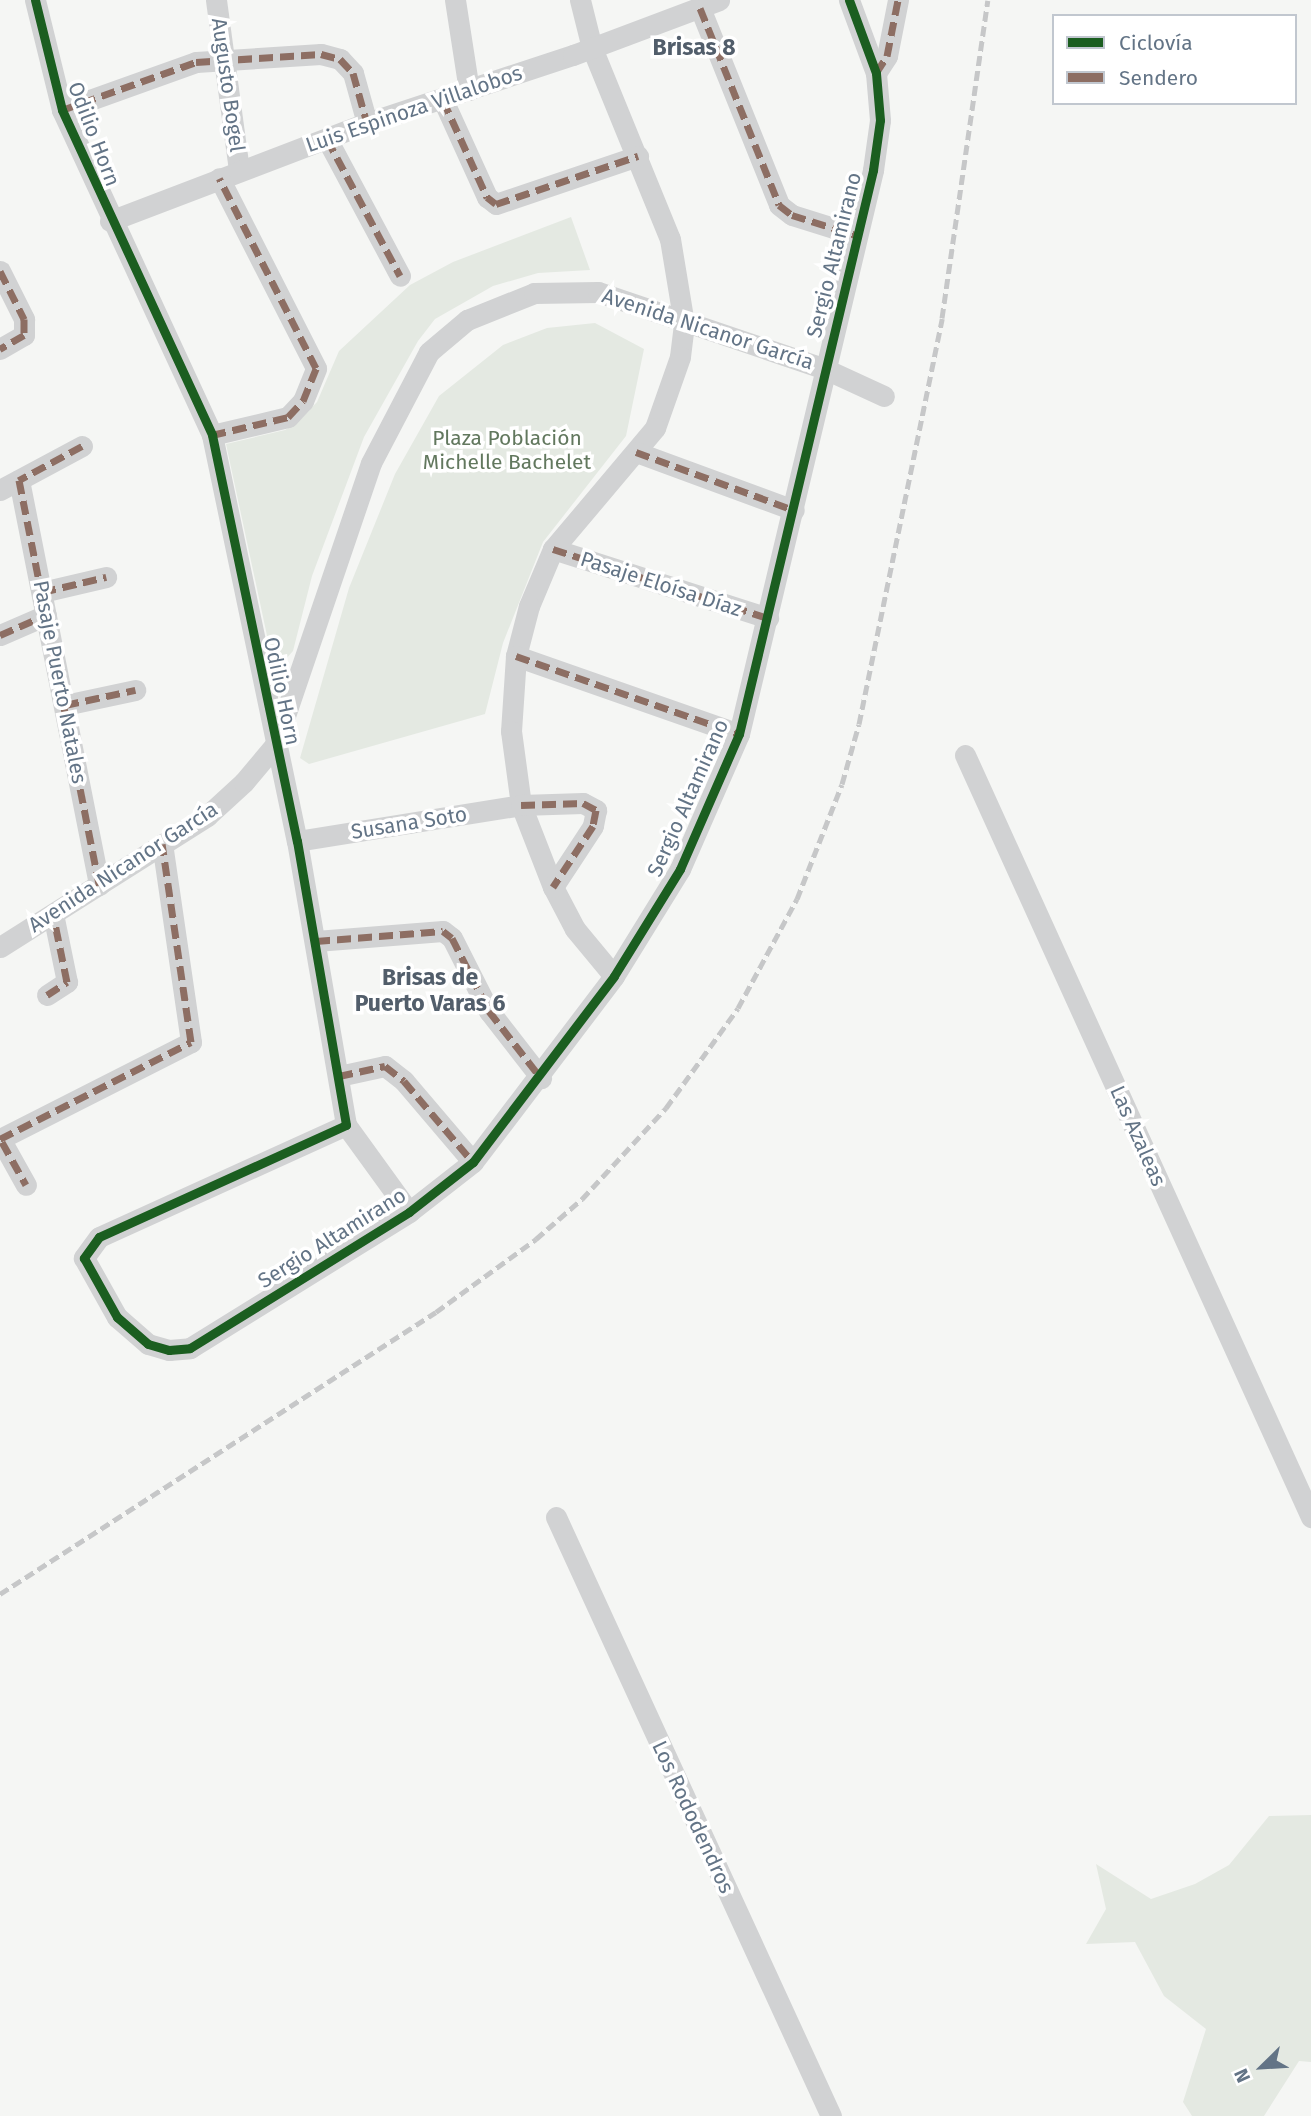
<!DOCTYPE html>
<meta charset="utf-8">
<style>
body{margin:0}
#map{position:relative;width:1311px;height:2116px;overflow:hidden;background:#f5f6f4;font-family:"Fira Sans",sans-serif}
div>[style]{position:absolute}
.green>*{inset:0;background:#e4e9e2}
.street>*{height:21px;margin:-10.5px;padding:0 10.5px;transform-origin:10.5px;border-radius:10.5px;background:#d1d2d3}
.rail>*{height:5px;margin-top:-2.5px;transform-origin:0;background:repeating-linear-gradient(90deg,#c6c7c8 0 10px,transparent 0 15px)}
.quiet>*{height:7px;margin-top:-3.5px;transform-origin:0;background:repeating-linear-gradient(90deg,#8d6e63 0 14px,transparent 0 21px)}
.cycleway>*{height:9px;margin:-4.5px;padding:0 4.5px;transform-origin:4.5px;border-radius:4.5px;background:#1b5e20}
span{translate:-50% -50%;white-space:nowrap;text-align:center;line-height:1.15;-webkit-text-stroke:7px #fff;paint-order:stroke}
.street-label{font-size:21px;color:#637486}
.park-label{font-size:21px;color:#62785e}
.neighbourhood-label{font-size:23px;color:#525e6b;font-weight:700}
.legend{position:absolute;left:1052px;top:14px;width:245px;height:91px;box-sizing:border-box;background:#fff;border:2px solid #c1c7cf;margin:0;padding:9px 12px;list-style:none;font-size:21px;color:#637486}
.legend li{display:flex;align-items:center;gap:14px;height:35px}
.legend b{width:35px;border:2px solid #c1c7cf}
.north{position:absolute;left:1227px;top:2032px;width:70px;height:70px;-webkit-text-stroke:5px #fff;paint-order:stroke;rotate:246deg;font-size:19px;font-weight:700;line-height:28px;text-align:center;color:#637486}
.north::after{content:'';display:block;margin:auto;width:24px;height:32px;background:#637486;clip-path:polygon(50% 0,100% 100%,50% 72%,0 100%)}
</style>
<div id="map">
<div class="green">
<i style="clip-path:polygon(571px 217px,590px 270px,538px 273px,493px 286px,435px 319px,418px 341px,364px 437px,312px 576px,293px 651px,285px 660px,272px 659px,226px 444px,285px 430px,298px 422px,317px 402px,339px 351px,410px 285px,453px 262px)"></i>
<i style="clip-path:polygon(595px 323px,644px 349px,626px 436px,543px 542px,503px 643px,485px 714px,309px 764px,300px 758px,349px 588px,395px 474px,439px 396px,503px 345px,547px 328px)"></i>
<i style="clip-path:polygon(1311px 1815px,1311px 2062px,1299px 2061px,1264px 2116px,1192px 2116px,1183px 2102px,1206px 2029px,1164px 1996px,1135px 1942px,1086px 1944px,1106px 1909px,1096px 1864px,1151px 1899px,1195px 1884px,1229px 1865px,1269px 1816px)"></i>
</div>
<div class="street">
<i style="left:35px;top:0;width:113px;rotate:76.2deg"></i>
<i style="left:62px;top:110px;width:358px;rotate:65.2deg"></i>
<i style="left:212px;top:435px;width:415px;rotate:78.2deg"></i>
<i style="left:297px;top:841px;width:288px;rotate:80.2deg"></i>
<i style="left:346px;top:1125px;width:271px;rotate:155.6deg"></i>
<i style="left:99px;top:1237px;width:26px;rotate:126deg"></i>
<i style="left:84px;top:1258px;width:68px;rotate:60.8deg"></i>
<i style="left:117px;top:1317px;width:41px;rotate:41.1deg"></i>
<i style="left:148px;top:1344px;width:22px;rotate:16deg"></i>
<i style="left:169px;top:1350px;width:21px;rotate:-5deg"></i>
<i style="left:190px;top:1348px;width:258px;rotate:-31.8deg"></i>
<i style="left:409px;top:1212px;width:81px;rotate:-38deg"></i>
<i style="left:473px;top:1162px;width:233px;rotate:-52.8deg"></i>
<i style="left:614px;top:976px;width:126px;rotate:-58.3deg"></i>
<i style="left:680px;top:869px;width:147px;rotate:-66.4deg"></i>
<i style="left:739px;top:734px;width:580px;rotate:-76.63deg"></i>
<i style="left:873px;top:170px;width:50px;rotate:-82deg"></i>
<i style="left:880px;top:120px;width:47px;rotate:-94.9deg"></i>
<i style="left:876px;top:73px;width:78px;rotate:-110.3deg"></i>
<i style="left:216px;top:0;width:172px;rotate:82.3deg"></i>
<i style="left:455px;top:0;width:91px;rotate:81.2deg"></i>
<i style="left:580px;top:0;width:49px;rotate:76deg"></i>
<i style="left:592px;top:48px;width:206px;rotate:67.8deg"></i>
<i style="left:670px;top:239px;width:86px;rotate:80.6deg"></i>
<i style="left:684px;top:324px;width:33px;rotate:97deg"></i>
<i style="left:680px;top:357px;width:75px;rotate:109.4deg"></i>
<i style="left:655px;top:428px;width:158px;rotate:130.1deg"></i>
<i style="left:553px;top:549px;width:62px;rotate:112.8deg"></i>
<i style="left:529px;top:606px;width:52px;rotate:104.6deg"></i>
<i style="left:516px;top:656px;width:75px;rotate:93.8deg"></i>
<i style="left:511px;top:731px;width:75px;rotate:82.3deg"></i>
<i style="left:521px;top:805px;width:88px;rotate:68.7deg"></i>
<i style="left:553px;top:887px;width:47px;rotate:62.4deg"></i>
<i style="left:575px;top:929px;width:61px;rotate:50.3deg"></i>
<i style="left:700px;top:8px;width:212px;rotate:68.1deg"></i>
<i style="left:779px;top:205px;width:16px;rotate:38deg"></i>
<i style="left:792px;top:215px;width:67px;rotate:17.4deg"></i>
<i style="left:876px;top:73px;width:20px;rotate:-57deg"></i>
<i style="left:887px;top:56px;width:57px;rotate:-78.9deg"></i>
<i style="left:443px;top:100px;width:107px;rotate:65.6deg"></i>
<i style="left:487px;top:197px;width:11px;rotate:38deg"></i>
<i style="left:496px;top:204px;width:150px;rotate:-18.7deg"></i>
<i style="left:62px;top:110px;width:142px;rotate:-19.7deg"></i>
<i style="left:196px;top:62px;width:125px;rotate:-3.7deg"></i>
<i style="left:321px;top:54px;width:20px;rotate:15deg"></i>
<i style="left:340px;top:59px;width:19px;rotate:47deg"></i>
<i style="left:353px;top:73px;width:52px;rotate:74.4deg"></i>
<i style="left:327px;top:139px;width:155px;rotate:61.9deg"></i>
<i style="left:110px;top:221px;width:275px;rotate:-20.9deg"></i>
<i style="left:367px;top:123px;width:217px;rotate:-18.3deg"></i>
<i style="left:573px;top:55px;width:156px;rotate:-20.6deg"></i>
<i style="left:0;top:271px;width:54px;rotate:63.4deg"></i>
<i style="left:24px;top:319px;width:16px;rotate:90deg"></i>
<i style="left:24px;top:335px;width:28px;rotate:150deg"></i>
<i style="left:212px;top:435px;width:78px;rotate:-13.3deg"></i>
<i style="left:288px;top:417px;width:22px;rotate:-47deg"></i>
<i style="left:303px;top:401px;width:35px;rotate:-68deg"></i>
<i style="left:316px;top:368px;width:213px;rotate:-117deg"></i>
<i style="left:636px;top:452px;width:168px;rotate:20.2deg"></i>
<i style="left:19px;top:480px;width:413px;rotate:78.8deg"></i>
<i style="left:0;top:490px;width:93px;rotate:-28.2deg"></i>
<i style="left:553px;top:549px;width:226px;rotate:17.8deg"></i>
<i style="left:42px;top:592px;width:66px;rotate:-13.2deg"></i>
<i style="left:0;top:635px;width:50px;rotate:-23.5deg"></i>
<i style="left:516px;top:656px;width:236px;rotate:19.3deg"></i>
<i style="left:65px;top:705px;width:72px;rotate:-12.1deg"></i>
<i style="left:965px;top:755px;width:837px;rotate:65.58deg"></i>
<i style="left:297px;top:841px;width:227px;rotate:-9.1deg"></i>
<i style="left:521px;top:805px;width:62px;rotate:-1.8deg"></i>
<i style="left:583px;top:803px;width:15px;rotate:28deg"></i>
<i style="left:596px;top:810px;width:16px;rotate:101deg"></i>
<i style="left:593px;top:826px;width:73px;rotate:123.3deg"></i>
<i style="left:316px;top:941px;width:127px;rotate:-4.5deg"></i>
<i style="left:443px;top:931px;width:11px;rotate:38deg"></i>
<i style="left:452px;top:938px;width:82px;rotate:63.1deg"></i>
<i style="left:489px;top:1011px;width:85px;rotate:52.2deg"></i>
<i style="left:0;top:947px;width:245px;rotate:-32.3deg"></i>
<i style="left:207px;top:816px;width:50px;rotate:-42.6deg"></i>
<i style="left:244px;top:782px;width:48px;rotate:-50deg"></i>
<i style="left:275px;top:745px;width:298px;rotate:-71.2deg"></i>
<i style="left:371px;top:463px;width:125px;rotate:-62.4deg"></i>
<i style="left:429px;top:352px;width:50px;rotate:-40.1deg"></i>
<i style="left:467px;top:320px;width:72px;rotate:-21.9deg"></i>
<i style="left:534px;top:293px;width:64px;rotate:-0.9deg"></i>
<i style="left:598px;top:292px;width:237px;rotate:18.7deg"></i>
<i style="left:823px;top:368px;width:67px;rotate:24.7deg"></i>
<i style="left:47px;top:995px;width:24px;rotate:-33deg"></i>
<i style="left:67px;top:982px;width:69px;rotate:-101.6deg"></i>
<i style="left:339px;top:1076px;width:47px;rotate:-12.3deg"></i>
<i style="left:385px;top:1066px;width:24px;rotate:38deg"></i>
<i style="left:404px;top:1081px;width:106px;rotate:49.6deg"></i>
<i style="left:346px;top:1125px;width:107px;rotate:54.1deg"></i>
<i style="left:0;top:1139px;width:214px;rotate:-26.9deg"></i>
<i style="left:191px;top:1042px;width:200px;rotate:-98.3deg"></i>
<i style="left:2px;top:1142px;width:49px;rotate:60.8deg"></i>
<i style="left:556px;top:1517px;width:659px;rotate:65.34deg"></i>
</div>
<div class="rail">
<i style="left:0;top:1594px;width:519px;rotate:-32.89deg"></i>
<i style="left:436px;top:1312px;width:124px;rotate:-36.1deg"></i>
<i style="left:536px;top:1239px;width:61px;rotate:-41deg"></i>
<i style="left:582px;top:1199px;width:124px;rotate:-47.3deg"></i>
<i style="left:666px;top:1108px;width:123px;rotate:-54.2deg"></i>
<i style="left:738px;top:1008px;width:124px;rotate:-61.6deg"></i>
<i style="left:797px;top:899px;width:123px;rotate:-68.6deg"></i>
<i style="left:842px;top:784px;width:62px;rotate:-74.2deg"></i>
<i style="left:859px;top:724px;width:414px;rotate:-78.4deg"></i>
<i style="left:942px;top:318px;width:321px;rotate:-81.8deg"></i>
</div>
<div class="quiet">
<i style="left:700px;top:8px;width:212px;rotate:68.1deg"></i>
<i style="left:779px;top:205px;width:16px;rotate:38deg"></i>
<i style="left:792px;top:215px;width:67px;rotate:17.4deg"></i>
<i style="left:876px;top:73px;width:20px;rotate:-57deg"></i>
<i style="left:887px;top:56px;width:57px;rotate:-78.9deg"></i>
<i style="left:443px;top:100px;width:107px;rotate:65.6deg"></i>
<i style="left:487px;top:197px;width:11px;rotate:38deg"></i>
<i style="left:496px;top:204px;width:150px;rotate:-18.7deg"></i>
<i style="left:62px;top:110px;width:142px;rotate:-19.7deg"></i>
<i style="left:196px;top:62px;width:125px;rotate:-3.7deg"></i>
<i style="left:321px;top:54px;width:20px;rotate:15deg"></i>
<i style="left:340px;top:59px;width:19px;rotate:47deg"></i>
<i style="left:353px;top:73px;width:52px;rotate:74.4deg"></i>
<i style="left:327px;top:139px;width:155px;rotate:61.9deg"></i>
<i style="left:0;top:271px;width:54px;rotate:63.4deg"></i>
<i style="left:24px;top:319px;width:16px;rotate:90deg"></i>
<i style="left:24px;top:335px;width:28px;rotate:150deg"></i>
<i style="left:212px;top:435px;width:78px;rotate:-13.3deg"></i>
<i style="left:288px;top:417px;width:22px;rotate:-47deg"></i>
<i style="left:303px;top:401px;width:35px;rotate:-68deg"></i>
<i style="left:316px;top:368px;width:213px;rotate:-117deg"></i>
<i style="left:82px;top:446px;width:72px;rotate:151.6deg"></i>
<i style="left:19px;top:480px;width:413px;rotate:78.8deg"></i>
<i style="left:636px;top:452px;width:168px;rotate:20.2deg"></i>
<i style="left:553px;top:549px;width:226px;rotate:17.8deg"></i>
<i style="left:42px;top:592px;width:66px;rotate:-13.2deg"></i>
<i style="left:0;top:635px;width:50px;rotate:-23.5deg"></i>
<i style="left:516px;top:656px;width:236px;rotate:19.3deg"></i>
<i style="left:65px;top:705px;width:72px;rotate:-12.1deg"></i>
<i style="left:521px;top:805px;width:62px;rotate:-1.8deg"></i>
<i style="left:583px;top:803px;width:15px;rotate:28deg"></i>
<i style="left:596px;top:810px;width:16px;rotate:101deg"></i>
<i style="left:593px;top:826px;width:73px;rotate:123.3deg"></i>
<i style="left:316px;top:941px;width:127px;rotate:-4.5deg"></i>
<i style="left:443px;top:931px;width:11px;rotate:38deg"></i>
<i style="left:452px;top:938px;width:82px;rotate:63.1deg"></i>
<i style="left:489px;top:1011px;width:85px;rotate:52.2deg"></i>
<i style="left:47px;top:995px;width:24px;rotate:-33deg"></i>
<i style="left:67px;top:982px;width:69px;rotate:-101.6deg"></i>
<i style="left:339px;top:1076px;width:47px;rotate:-12.3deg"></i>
<i style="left:385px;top:1066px;width:24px;rotate:38deg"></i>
<i style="left:404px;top:1081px;width:106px;rotate:49.6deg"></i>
<i style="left:0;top:1139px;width:214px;rotate:-26.9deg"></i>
<i style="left:191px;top:1042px;width:200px;rotate:-98.3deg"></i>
<i style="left:2px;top:1142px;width:49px;rotate:60.8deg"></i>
</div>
<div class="cycleway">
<i style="left:35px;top:0;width:113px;rotate:76.2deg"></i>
<i style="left:62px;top:110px;width:358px;rotate:65.2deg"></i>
<i style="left:212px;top:435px;width:415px;rotate:78.2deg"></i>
<i style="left:297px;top:841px;width:288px;rotate:80.2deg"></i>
<i style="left:346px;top:1125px;width:271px;rotate:155.6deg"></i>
<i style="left:99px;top:1237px;width:26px;rotate:126deg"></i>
<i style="left:84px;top:1258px;width:68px;rotate:60.8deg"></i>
<i style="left:117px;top:1317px;width:41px;rotate:41.1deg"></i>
<i style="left:148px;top:1344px;width:22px;rotate:16deg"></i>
<i style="left:169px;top:1350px;width:21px;rotate:-5deg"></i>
<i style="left:190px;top:1348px;width:258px;rotate:-31.8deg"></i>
<i style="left:409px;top:1212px;width:81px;rotate:-38deg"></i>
<i style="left:473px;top:1162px;width:233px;rotate:-52.8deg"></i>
<i style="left:614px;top:976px;width:126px;rotate:-58.3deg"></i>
<i style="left:680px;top:869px;width:147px;rotate:-66.4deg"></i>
<i style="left:739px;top:734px;width:580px;rotate:-76.63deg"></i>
<i style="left:873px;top:170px;width:50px;rotate:-82deg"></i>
<i style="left:880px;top:120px;width:47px;rotate:-94.9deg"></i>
<i style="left:876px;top:73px;width:78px;rotate:-110.3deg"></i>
</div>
<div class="street-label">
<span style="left:228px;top:85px;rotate:82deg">Augusto Bogel</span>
<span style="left:414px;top:109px;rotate:-19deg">Luis Espinoza Villalobos</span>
<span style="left:94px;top:134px;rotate:69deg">Odilio Horn</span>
<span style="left:834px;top:255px;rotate:-76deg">Sergio Altamirano</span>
<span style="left:708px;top:329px;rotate:18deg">Avenida Nicanor García</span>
<span style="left:661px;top:584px;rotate:18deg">Pasaje Eloísa Díaz</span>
<span style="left:60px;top:682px;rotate:79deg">Pasaje Puerto Natales</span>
<span style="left:282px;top:691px;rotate:78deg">Odilio Horn</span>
<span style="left:688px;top:798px;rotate:-66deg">Sergio Altamirano</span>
<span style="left:409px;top:823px;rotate:-9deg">Susana Soto</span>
<span style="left:123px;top:867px;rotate:-33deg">Avenida Nicanor García</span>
<span style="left:1138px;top:1136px;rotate:66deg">Las Azaleas</span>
<span style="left:332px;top:1238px;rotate:-32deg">Sergio Altamirano</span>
<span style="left:693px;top:1817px;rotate:65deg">Los Rododendros</span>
</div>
<div class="park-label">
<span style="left:507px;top:450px">Plaza Población<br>Michelle Bachelet</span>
</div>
<div class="neighbourhood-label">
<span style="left:694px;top:47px">Brisas 8</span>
<span style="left:430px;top:990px">Brisas de<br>Puerto Varas 6</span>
</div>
<ul class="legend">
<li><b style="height:9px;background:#1b5e20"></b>Ciclovía</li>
<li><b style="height:9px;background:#8d6e63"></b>Sendero</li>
</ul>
<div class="north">N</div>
</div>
